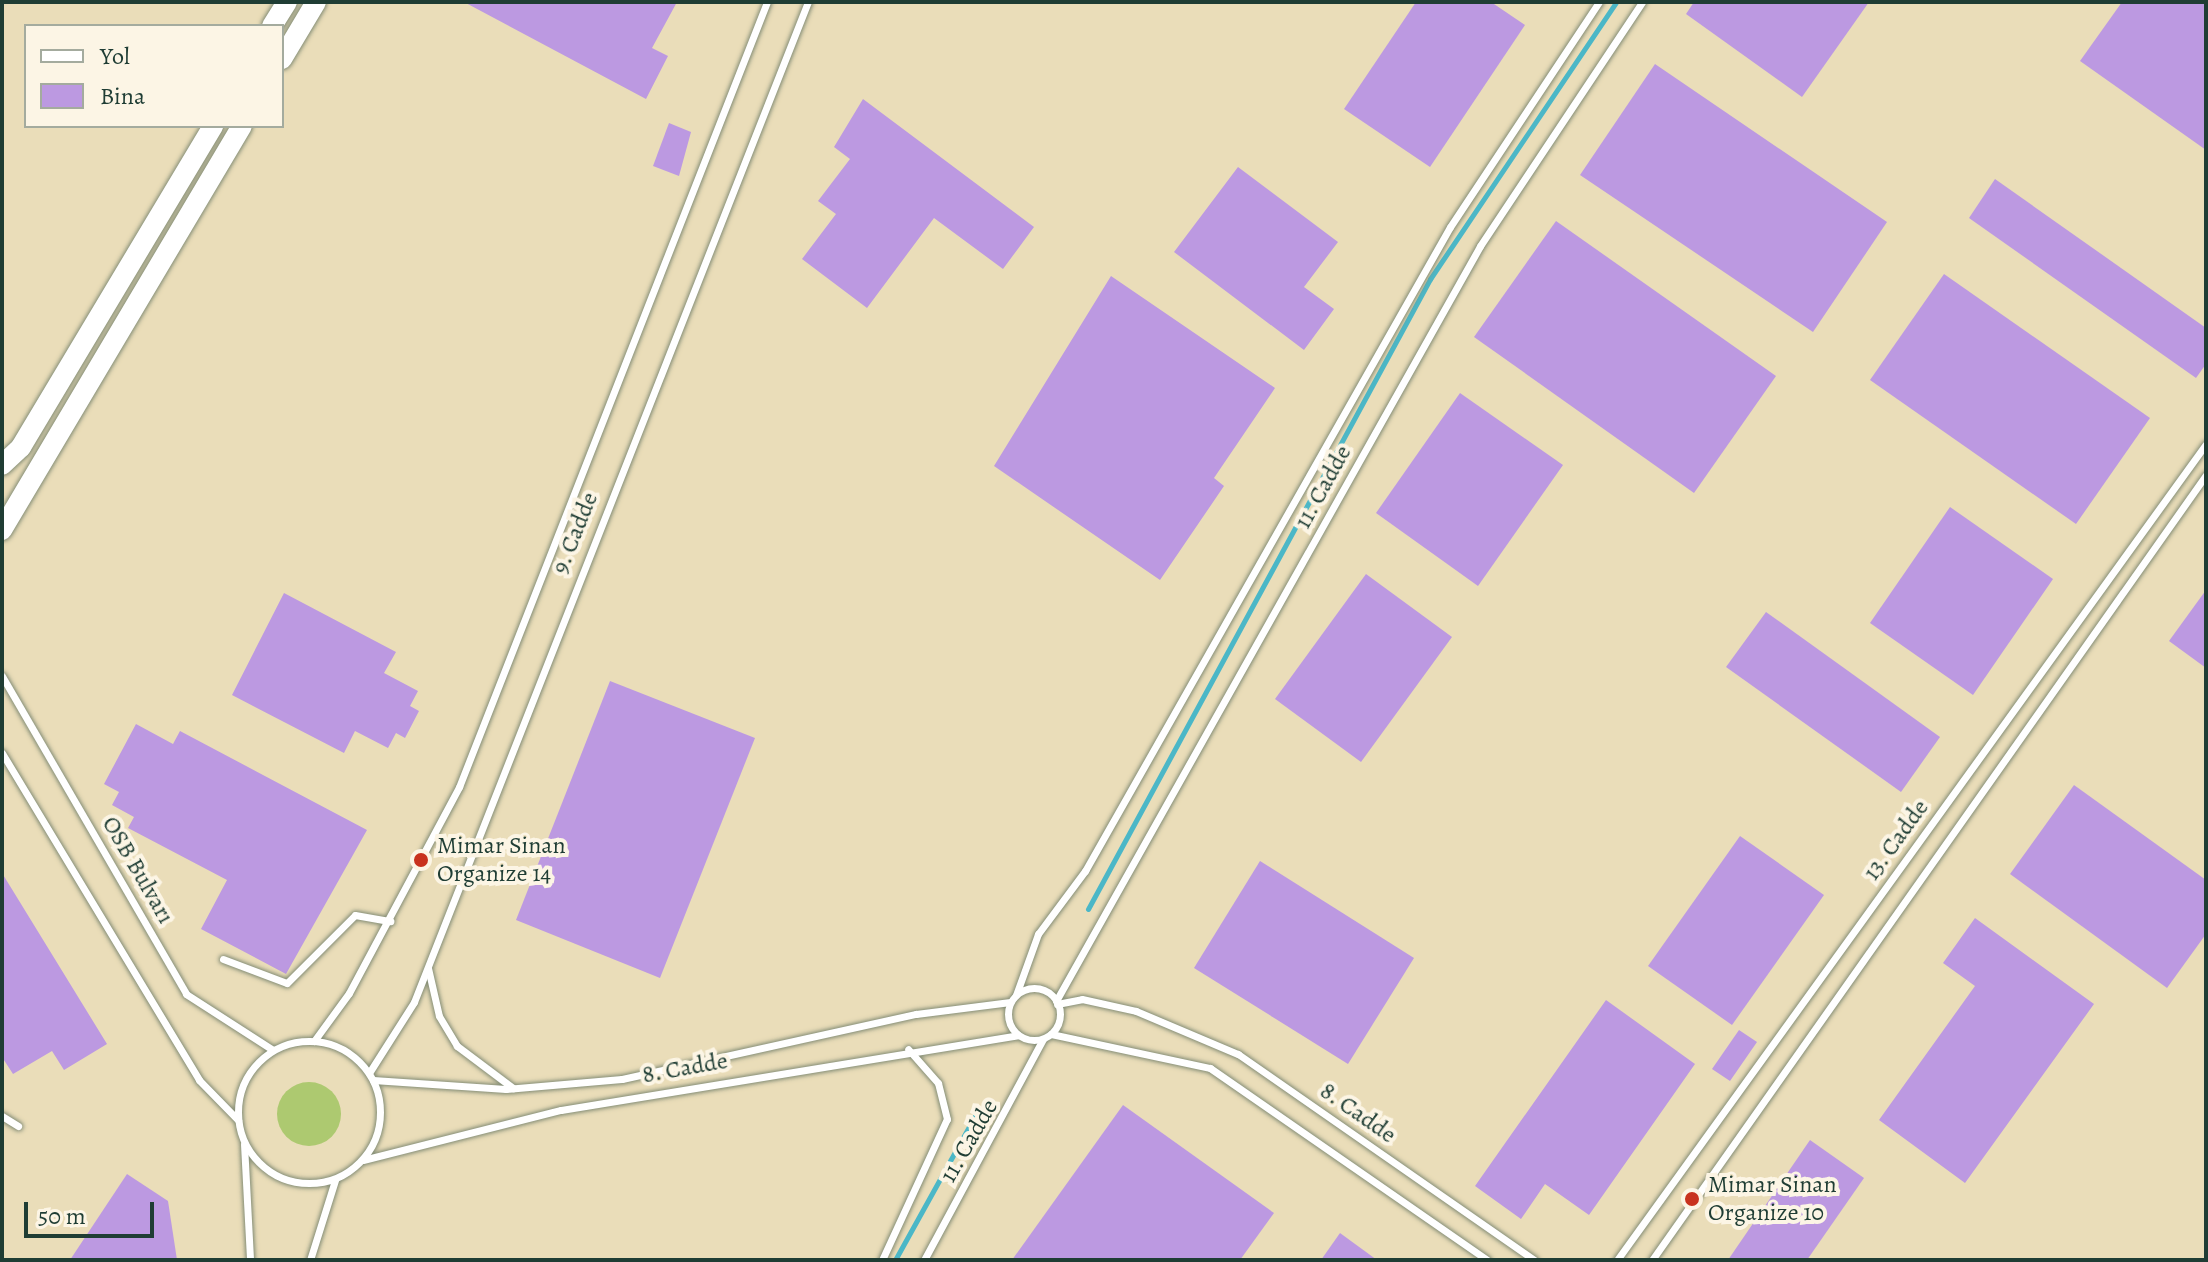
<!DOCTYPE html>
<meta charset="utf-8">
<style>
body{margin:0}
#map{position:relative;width:2208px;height:1262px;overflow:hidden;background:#eaddb9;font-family:Alegreya,serif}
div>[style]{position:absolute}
.green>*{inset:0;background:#adc970}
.round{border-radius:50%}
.stream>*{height:5px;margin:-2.5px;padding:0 2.5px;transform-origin:2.5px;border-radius:2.5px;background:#4bb7c7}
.building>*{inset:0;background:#bc99e1}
.roads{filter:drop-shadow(0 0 2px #848d76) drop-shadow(0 0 2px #848d76)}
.lane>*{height:7px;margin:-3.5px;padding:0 3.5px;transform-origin:3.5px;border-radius:3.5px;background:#fff}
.lane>.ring{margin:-3.5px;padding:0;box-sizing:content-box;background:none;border:7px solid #fff;border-radius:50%}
.secondary>*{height:20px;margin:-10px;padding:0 10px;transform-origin:10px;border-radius:10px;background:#fff}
.dots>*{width:22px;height:22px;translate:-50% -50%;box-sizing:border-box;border:4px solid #fcf5e5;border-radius:50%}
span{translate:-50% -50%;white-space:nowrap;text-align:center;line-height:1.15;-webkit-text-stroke:8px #fcf5e5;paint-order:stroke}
.street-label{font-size:24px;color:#1f3d34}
.poi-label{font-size:24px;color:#1f3d34}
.left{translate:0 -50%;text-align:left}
.frame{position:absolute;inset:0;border:4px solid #1f3d34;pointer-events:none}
.legend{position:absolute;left:24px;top:24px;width:260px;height:104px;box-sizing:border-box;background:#fcf5e5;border:2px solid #a4ab9e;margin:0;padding:10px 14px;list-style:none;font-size:24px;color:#1f3d34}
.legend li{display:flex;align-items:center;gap:16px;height:40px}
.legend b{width:40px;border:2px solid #a4ab9e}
.scale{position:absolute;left:24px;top:1202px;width:130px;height:36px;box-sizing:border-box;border:4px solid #1f3d34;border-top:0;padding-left:10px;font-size:24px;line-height:28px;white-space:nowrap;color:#1f3d34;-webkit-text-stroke:6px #fcf5e5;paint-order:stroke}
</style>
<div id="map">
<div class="green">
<i class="round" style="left:277px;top:1082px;width:64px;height:64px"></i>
</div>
<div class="stream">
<i style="left:1088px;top:909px;width:717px;rotate:-61.5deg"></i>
<i style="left:1430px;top:279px;width:334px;rotate:-56.1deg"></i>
<i style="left:895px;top:1260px;width:169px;rotate:-61deg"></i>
</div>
<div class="building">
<i style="clip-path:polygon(464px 2px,677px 2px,652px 48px,668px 56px,646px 99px)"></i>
<i style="clip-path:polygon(1416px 2px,1491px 2px,1525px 25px,1430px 167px,1344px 109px)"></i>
<i style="clip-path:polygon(1694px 2px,1869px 2px,1802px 97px,1686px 14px)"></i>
<i style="clip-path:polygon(2122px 2px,2206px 2px,2206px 150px,2080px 61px)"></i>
<i style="clip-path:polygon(1655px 64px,1887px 222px,1813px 332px,1580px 175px)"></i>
<i style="clip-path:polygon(863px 99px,1034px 227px,1003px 269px,934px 218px,867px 308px,802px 259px,836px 214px,818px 201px,850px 159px,834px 147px)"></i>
<i style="clip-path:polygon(669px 123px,691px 132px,679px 176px,653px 166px)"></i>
<i style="clip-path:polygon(1238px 167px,1338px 242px,1304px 287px,1334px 309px,1304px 350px,1174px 252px)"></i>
<i style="clip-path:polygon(1995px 179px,2206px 328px,2206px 364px,2196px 378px,1969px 218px)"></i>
<i style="clip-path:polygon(1556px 221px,1776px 376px,1694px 493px,1474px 337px)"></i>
<i style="clip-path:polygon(1944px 274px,2150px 418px,2076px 524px,1870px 380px)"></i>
<i style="clip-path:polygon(1111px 276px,1275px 388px,1214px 478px,1224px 486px,1160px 580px,994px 466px)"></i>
<i style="clip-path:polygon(1460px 393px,1563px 465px,1478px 586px,1376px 513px)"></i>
<i style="clip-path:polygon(1950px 507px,2053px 579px,1973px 695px,1870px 623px)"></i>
<i style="clip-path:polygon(1366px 574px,1452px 637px,1361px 762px,1275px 699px)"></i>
<i style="clip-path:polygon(2206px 590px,2206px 668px,2169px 641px)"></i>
<i style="clip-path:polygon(284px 593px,396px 652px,384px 673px,418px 691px,410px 706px,419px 711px,405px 738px,396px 733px,388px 748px,355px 731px,344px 753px,232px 695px)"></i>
<i style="clip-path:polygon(1766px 612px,1940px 737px,1901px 792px,1726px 667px)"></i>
<i style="clip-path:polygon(610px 681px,755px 738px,660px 978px,516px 920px)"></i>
<i style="clip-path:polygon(136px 724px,173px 744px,180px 731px,367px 830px,286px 974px,201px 929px,227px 880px,128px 828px,134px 817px,112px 805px,119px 792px,104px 784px)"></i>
<i style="clip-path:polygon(2074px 785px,2206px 880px,2206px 934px,2167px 988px,2010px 874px)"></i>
<i style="clip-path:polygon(1740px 836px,1824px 895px,1732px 1025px,1648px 966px)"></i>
<i style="clip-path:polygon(1260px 861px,1414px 958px,1348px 1064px,1194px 968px)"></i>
<i style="clip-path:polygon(2px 873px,107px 1044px,64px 1070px,52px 1051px,13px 1074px,2px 1057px)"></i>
<i style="clip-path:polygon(1975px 918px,2094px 1004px,1965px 1183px,1879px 1120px,1975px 986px,1943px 963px)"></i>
<i style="clip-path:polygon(1606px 1000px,1695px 1064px,1589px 1215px,1545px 1184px,1521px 1219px,1475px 1186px)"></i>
<i style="clip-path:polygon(1739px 1030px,1757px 1042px,1730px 1081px,1712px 1069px)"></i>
<i style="clip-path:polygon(1123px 1105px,1274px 1213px,1240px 1260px,1012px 1260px)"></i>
<i style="clip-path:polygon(1810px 1140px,1864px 1178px,1807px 1260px,1728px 1260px)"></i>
<i style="clip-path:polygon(127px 1174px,168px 1201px,177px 1260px,70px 1260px)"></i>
<i style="clip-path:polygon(1340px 1233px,1377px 1260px,1321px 1260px)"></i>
</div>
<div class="roads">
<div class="lane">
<i style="left:2px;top:676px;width:367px;rotate:59.9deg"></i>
<i style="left:186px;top:994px;width:103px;rotate:32.8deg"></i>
<i style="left:2px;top:753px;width:382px;rotate:58.9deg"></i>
<i style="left:199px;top:1080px;width:56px;rotate:45.7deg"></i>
<i style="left:223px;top:959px;width:68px;rotate:20.6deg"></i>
<i style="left:287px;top:983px;width:96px;rotate:-45deg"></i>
<i style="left:355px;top:915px;width:36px;rotate:10deg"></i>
<i style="left:428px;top:968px;width:49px;rotate:77.1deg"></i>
<i style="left:439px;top:1016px;width:35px;rotate:59deg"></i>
<i style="left:457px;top:1046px;width:70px;rotate:36.9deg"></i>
<i class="ring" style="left:1008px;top:988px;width:45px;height:45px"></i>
<i style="left:1016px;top:995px;width:65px;rotate:-70.2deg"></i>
<i style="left:1038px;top:934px;width:79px;rotate:-53.3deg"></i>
<i style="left:1085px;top:871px;width:740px;rotate:-60.46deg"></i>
<i style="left:1450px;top:227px;width:270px;rotate:-56.5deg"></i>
<i style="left:1056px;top:1001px;width:866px;rotate:-60.68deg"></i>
<i style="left:1480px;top:246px;width:293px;rotate:-56.4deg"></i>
<i style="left:1057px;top:1004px;width:25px;rotate:-11deg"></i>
<i style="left:1082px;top:999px;width:55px;rotate:12.5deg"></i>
<i style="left:1136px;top:1011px;width:111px;rotate:22.9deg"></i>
<i style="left:1238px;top:1054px;width:361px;rotate:34.8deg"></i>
<i style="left:1051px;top:1034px;width:163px;rotate:12.1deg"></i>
<i style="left:1210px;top:1068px;width:337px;rotate:34.7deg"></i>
<i class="ring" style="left:238px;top:1041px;width:135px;height:135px"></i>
<i style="left:314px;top:1041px;width:59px;rotate:-53.9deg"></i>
<i style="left:349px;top:993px;width:234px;rotate:-61.9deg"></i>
<i style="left:459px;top:787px;width:843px;rotate:-68.58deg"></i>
<i style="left:369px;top:1073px;width:84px;rotate:-57.6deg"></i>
<i style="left:414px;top:1002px;width:1075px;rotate:-68.5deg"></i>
<i style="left:373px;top:1080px;width:133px;rotate:3.9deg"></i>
<i style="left:506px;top:1089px;width:116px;rotate:-4.9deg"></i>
<i style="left:622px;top:1079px;width:301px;rotate:-12.5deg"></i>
<i style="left:916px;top:1014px;width:95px;rotate:-7.3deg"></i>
<i style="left:2px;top:1116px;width:19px;rotate:32deg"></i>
<i style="left:244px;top:1144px;width:116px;rotate:87deg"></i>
<i style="left:363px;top:1160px;width:204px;rotate:-14.2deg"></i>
<i style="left:561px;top:1110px;width:463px;rotate:-9.3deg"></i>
<i style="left:310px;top:1260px;width:84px;rotate:-72.6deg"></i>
<i style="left:882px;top:1260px;width:155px;rotate:-65.3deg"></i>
<i style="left:947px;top:1119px;width:37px;rotate:-104deg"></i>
<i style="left:938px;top:1083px;width:45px;rotate:-131.4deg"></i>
<i style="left:924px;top:1260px;width:251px;rotate:-61.7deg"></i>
<i style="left:1617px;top:1260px;width:1006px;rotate:-54.18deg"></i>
<i style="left:1652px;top:1260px;width:961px;rotate:-54.79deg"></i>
</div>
<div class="secondary">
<i style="left:272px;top:26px;width:28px;rotate:-58deg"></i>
<i style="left:282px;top:59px;width:66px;rotate:-59.2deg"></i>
<i style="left:2px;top:465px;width:26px;rotate:-43deg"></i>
<i style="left:21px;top:447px;width:374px;rotate:-59.1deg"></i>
<i style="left:2px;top:530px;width:470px;rotate:-59.3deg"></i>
</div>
</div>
<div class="dots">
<i style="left:421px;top:860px;background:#c8321e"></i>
<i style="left:1692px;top:1199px;background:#c8321e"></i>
</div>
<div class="street-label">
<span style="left:1323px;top:487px;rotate:-61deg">11. Cadde</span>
<span style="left:575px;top:533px;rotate:-68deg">9. Cadde</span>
<span style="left:1896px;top:840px;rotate:-54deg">13. Cadde</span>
<span style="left:138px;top:870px;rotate:60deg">OSB Bulvarı</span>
<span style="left:685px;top:1068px;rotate:-10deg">8. Cadde</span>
<span style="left:1358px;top:1113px;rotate:35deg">8. Cadde</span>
<span style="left:969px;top:1141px;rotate:-60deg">11. Cadde</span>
</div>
<div class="poi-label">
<span class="left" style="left:437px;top:860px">Mimar Sinan<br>Organize 14</span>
<span class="left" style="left:1708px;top:1199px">Mimar Sinan<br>Organize 10</span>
</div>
<div class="frame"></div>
<ul class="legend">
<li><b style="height:10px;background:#fff"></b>Yol</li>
<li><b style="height:22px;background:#bc99e1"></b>Bina</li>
</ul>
<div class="scale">50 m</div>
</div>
